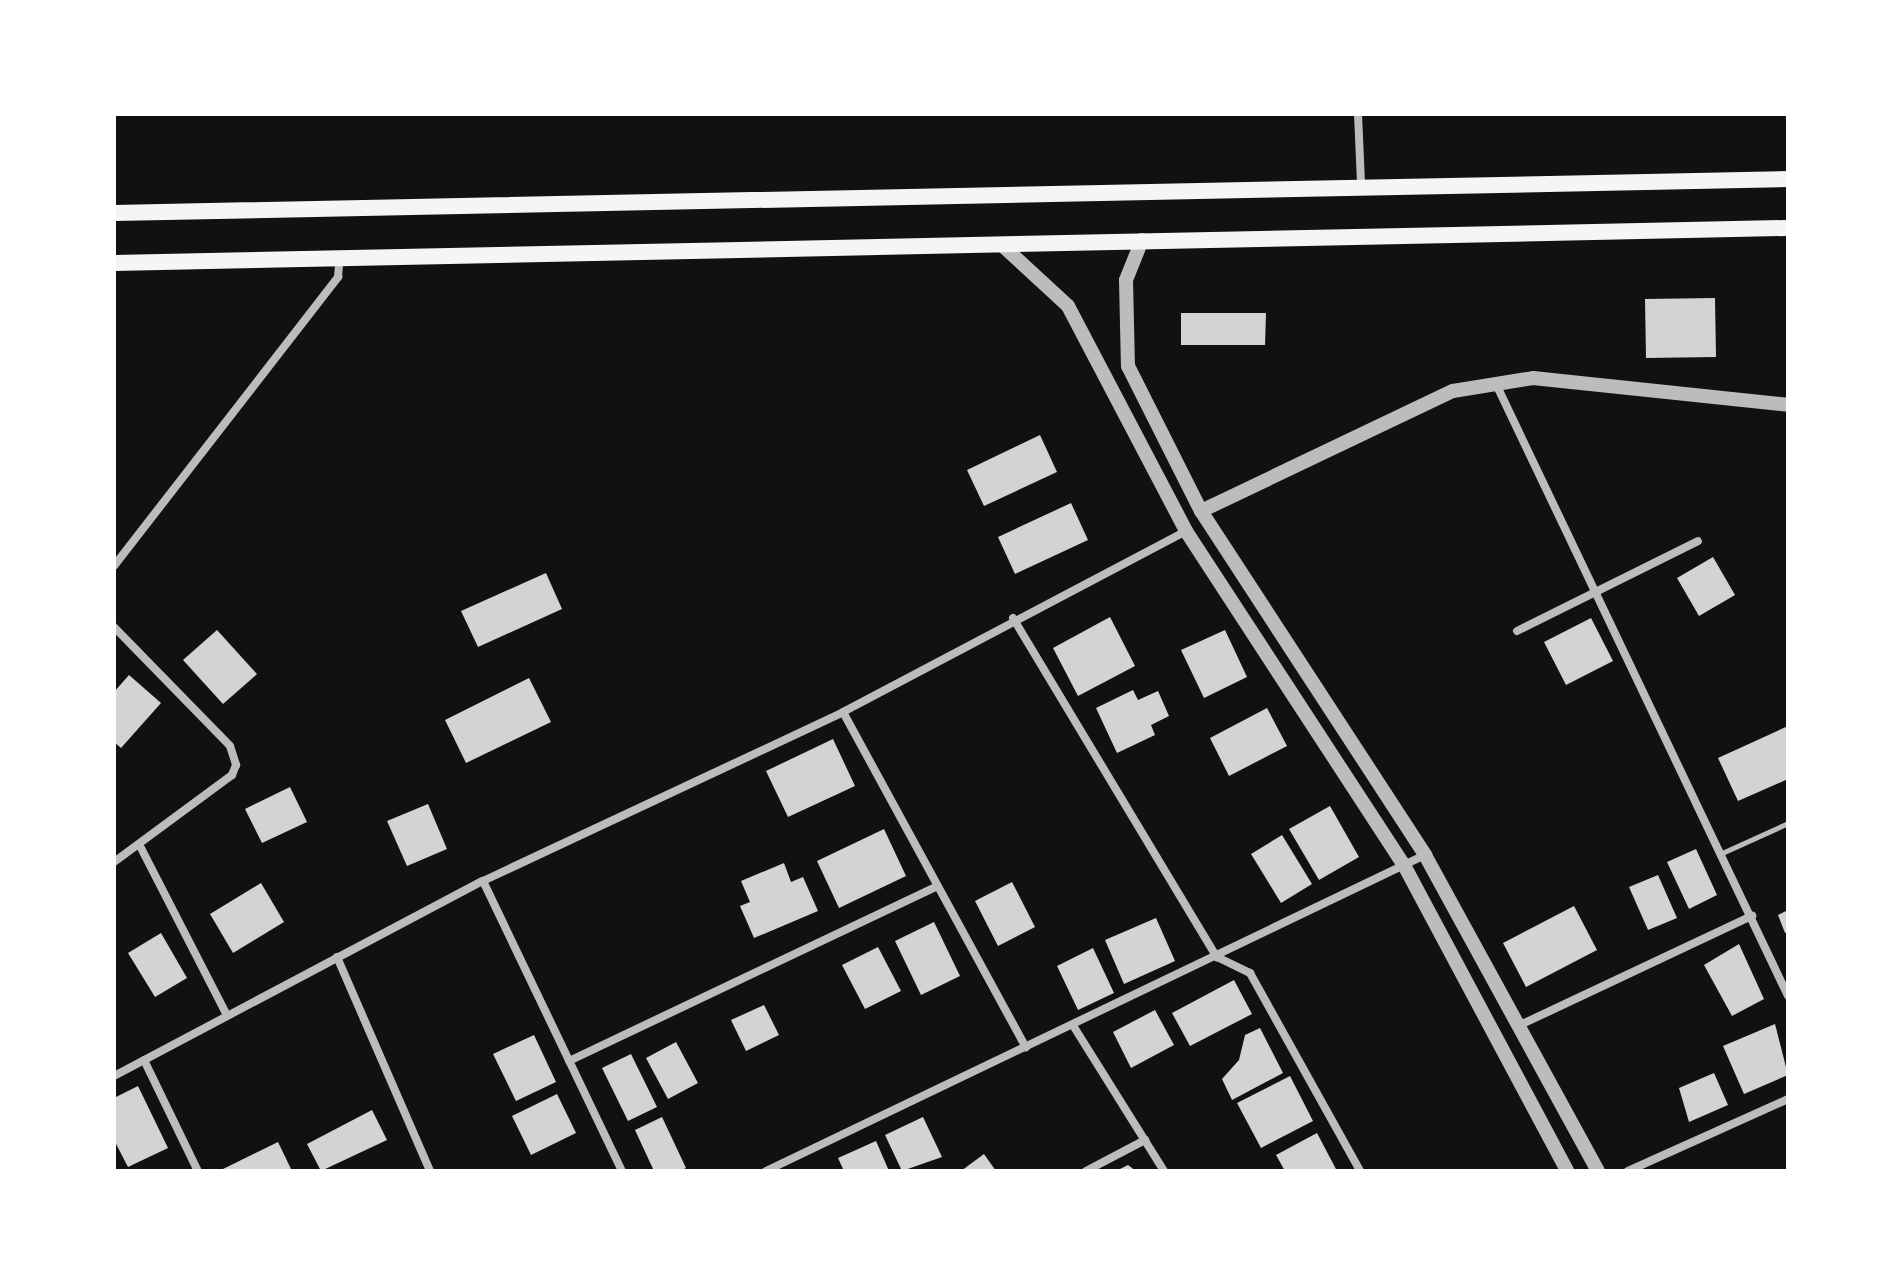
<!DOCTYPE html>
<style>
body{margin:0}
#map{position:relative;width:1902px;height:1285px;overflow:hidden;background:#111;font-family:Commissioner,sans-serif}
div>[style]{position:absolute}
.building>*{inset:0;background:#d3d3d3}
.service>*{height:5px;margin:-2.5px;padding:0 2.5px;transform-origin:2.5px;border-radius:2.5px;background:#bcbcbc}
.minor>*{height:8px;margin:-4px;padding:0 4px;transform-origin:4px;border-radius:4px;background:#bcbcbc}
.tertiary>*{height:14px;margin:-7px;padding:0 7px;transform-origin:7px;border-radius:7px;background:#bcbcbc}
.secondary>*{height:16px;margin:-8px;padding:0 8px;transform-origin:8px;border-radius:8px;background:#f5f5f5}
span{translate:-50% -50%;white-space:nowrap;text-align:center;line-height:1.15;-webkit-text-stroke:7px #fff;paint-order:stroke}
.frame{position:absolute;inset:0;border:116px solid #fff;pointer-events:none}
</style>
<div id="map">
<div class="building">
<i style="clip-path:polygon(1715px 298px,1716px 357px,1646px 358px,1645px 299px)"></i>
<i style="clip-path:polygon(1181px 313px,1266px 313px,1265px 345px,1181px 345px)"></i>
<i style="clip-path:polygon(1040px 435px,1057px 472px,984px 506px,967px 470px)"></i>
<i style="clip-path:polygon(1071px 503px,1088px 540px,1015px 574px,998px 537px)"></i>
<i style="clip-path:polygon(1713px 557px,1735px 595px,1699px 616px,1677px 578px)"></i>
<i style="clip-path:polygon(546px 573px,562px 609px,478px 647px,461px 611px)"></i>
<i style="clip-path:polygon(1110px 617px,1135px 666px,1078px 696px,1053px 648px)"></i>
<i style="clip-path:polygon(1591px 618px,1613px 661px,1566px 685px,1544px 642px)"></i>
<i style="clip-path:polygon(217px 630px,257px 674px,223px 704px,183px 660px)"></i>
<i style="clip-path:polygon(1225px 630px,1247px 677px,1204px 698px,1181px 650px)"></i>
<i style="clip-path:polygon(129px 675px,161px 703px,121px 748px,114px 742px,114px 692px)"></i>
<i style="clip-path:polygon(529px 678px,551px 722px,466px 763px,445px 720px)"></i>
<i style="clip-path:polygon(1133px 690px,1138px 700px,1158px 691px,1169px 716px,1151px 725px,1155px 735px,1117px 753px,1096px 708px)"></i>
<i style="clip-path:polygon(1267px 708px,1287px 746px,1229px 776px,1210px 738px)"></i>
<i style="clip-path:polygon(1788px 726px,1788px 779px,1738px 801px,1718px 758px)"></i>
<i style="clip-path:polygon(833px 739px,855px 786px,788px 817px,766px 771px)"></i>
<i style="clip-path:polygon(290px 787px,307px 822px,262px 843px,245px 809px)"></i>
<i style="clip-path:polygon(428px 804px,447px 849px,407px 866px,387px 821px)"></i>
<i style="clip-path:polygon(1330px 806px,1359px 857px,1319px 880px,1289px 829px)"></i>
<i style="clip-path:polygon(884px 829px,906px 876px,839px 908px,817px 861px)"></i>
<i style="clip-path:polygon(1282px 835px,1312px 884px,1281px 903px,1251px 854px)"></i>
<i style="clip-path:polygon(1696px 849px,1717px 895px,1689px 909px,1667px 862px)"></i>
<i style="clip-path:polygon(784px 863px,791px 882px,803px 877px,818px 911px,754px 938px,740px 906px,750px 902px,741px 881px)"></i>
<i style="clip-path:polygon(1658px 875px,1677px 918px,1648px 930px,1629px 887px)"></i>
<i style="clip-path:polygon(1012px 882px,1035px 927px,998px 946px,975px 901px)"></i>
<i style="clip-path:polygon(261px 883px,284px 922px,233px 953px,210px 914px)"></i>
<i style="clip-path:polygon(1574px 906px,1597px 950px,1526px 987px,1503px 943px)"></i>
<i style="clip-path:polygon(1788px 910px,1788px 932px,1785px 933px,1778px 915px)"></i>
<i style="clip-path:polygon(1156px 918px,1175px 961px,1124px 984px,1105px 940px)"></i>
<i style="clip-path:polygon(934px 922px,960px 976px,921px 995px,895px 941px)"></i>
<i style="clip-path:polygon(161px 933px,187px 978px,155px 997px,128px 953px)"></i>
<i style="clip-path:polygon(1739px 944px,1764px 999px,1732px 1016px,1704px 965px)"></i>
<i style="clip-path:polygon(878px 947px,901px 991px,865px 1009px,842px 965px)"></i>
<i style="clip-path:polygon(1093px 948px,1114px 993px,1078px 1010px,1057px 966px)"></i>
<i style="clip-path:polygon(1234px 980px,1252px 1014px,1190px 1046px,1172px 1013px)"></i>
<i style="clip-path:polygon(764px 1005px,779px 1035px,746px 1051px,731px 1020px)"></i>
<i style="clip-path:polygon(1155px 1010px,1174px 1045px,1131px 1068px,1113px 1032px)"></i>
<i style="clip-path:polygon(1775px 1024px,1788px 1075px,1744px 1094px,1723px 1046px)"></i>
<i style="clip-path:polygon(1260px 1028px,1283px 1073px,1232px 1100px,1222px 1079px,1239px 1060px,1245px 1035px)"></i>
<i style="clip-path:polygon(534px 1035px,556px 1082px,516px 1101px,493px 1054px)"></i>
<i style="clip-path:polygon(676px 1042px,698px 1083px,668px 1099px,646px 1058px)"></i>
<i style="clip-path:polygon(631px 1054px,657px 1107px,628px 1121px,602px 1068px)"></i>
<i style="clip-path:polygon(1714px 1073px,1728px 1105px,1689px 1122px,1679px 1088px)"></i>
<i style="clip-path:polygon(1290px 1076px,1313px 1121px,1261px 1148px,1237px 1103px)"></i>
<i style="clip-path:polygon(138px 1086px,168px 1148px,128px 1167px,114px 1140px,114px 1098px)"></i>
<i style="clip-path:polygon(557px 1094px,576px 1133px,531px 1155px,512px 1116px)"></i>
<i style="clip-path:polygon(372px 1110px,387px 1140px,321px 1171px,307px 1144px)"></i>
<i style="clip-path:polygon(662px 1117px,686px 1168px,680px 1171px,654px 1171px,635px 1130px)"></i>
<i style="clip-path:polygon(923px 1117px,942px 1157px,902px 1171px,885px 1135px)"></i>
<i style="clip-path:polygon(1317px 1133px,1337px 1171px,1285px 1171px,1276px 1155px)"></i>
<i style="clip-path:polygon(876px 1141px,889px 1171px,844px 1171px,838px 1158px)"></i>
<i style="clip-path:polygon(278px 1142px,292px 1171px,225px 1171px,223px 1169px)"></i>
<i style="clip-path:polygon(984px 1154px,996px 1171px,961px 1171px)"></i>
<i style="clip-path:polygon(1128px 1165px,1136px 1171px,1116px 1171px)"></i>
</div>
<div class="service">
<i style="left:1722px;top:853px;width:72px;rotate:-24.4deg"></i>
</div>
<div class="minor">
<i style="left:1358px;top:114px;width:69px;rotate:87.5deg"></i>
<i style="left:1496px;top:384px;width:678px;rotate:64.49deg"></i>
<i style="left:114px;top:566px;width:366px;rotate:-52.2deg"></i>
<i style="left:338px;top:277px;width:21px;rotate:-85deg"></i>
<i style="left:1013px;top:618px;width:396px;rotate:59deg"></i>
<i style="left:1217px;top:957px;width:37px;rotate:26deg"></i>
<i style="left:1250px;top:973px;width:227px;rotate:60.9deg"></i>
<i style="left:114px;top:627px;width:166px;rotate:45.7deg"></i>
<i style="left:230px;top:746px;width:20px;rotate:72deg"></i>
<i style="left:236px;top:765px;width:11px;rotate:112deg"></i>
<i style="left:232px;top:775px;width:147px;rotate:143.6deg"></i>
<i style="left:1517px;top:631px;width:202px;rotate:-26.4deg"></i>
<i style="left:843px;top:712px;width:382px;rotate:61.4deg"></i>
<i style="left:141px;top:848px;width:188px;rotate:62.8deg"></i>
<i style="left:483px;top:881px;width:322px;rotate:64.4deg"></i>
<i style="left:337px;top:957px;width:233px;rotate:66.5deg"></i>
<i style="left:1518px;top:1026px;width:259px;rotate:-25.2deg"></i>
<i style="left:1074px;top:1027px;width:170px;rotate:58deg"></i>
<i style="left:144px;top:1060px;width:123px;rotate:64.1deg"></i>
<i style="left:569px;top:1061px;width:405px;rotate:-25.4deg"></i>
<i style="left:114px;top:1076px;width:417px;rotate:-27.9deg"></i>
<i style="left:483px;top:881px;width:398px;rotate:-25.1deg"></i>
<i style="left:843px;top:712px;width:388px;rotate:-27.8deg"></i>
<i style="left:766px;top:1171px;width:731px;rotate:-25.62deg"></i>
<i style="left:1086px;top:1171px;width:67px;rotate:-27.7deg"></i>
<i style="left:1628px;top:1171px;width:175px;rotate:-24.2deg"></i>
</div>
<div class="tertiary">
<i style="left:1142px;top:240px;width:43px;rotate:111.8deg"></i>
<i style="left:1126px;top:280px;width:86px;rotate:88.7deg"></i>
<i style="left:1128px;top:366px;width:162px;rotate:63.3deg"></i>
<i style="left:1201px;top:511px;width:411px;rotate:56.9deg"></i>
<i style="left:1425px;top:855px;width:360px;rotate:61.3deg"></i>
<i style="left:1003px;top:246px;width:88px;rotate:42.7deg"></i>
<i style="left:1068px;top:306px;width:254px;rotate:62.3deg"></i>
<i style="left:1186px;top:531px;width:401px;rotate:56.9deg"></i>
<i style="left:1405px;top:867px;width:344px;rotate:61.9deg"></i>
<i style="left:1201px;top:511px;width:279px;rotate:-25.5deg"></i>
<i style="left:1453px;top:391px;width:81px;rotate:-9.2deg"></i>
<i style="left:1533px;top:378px;width:256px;rotate:6deg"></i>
</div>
<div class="secondary">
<i style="left:114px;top:213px;width:1674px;rotate:-1.16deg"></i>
<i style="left:114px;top:263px;width:1674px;rotate:-1.2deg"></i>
</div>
<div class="frame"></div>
</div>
